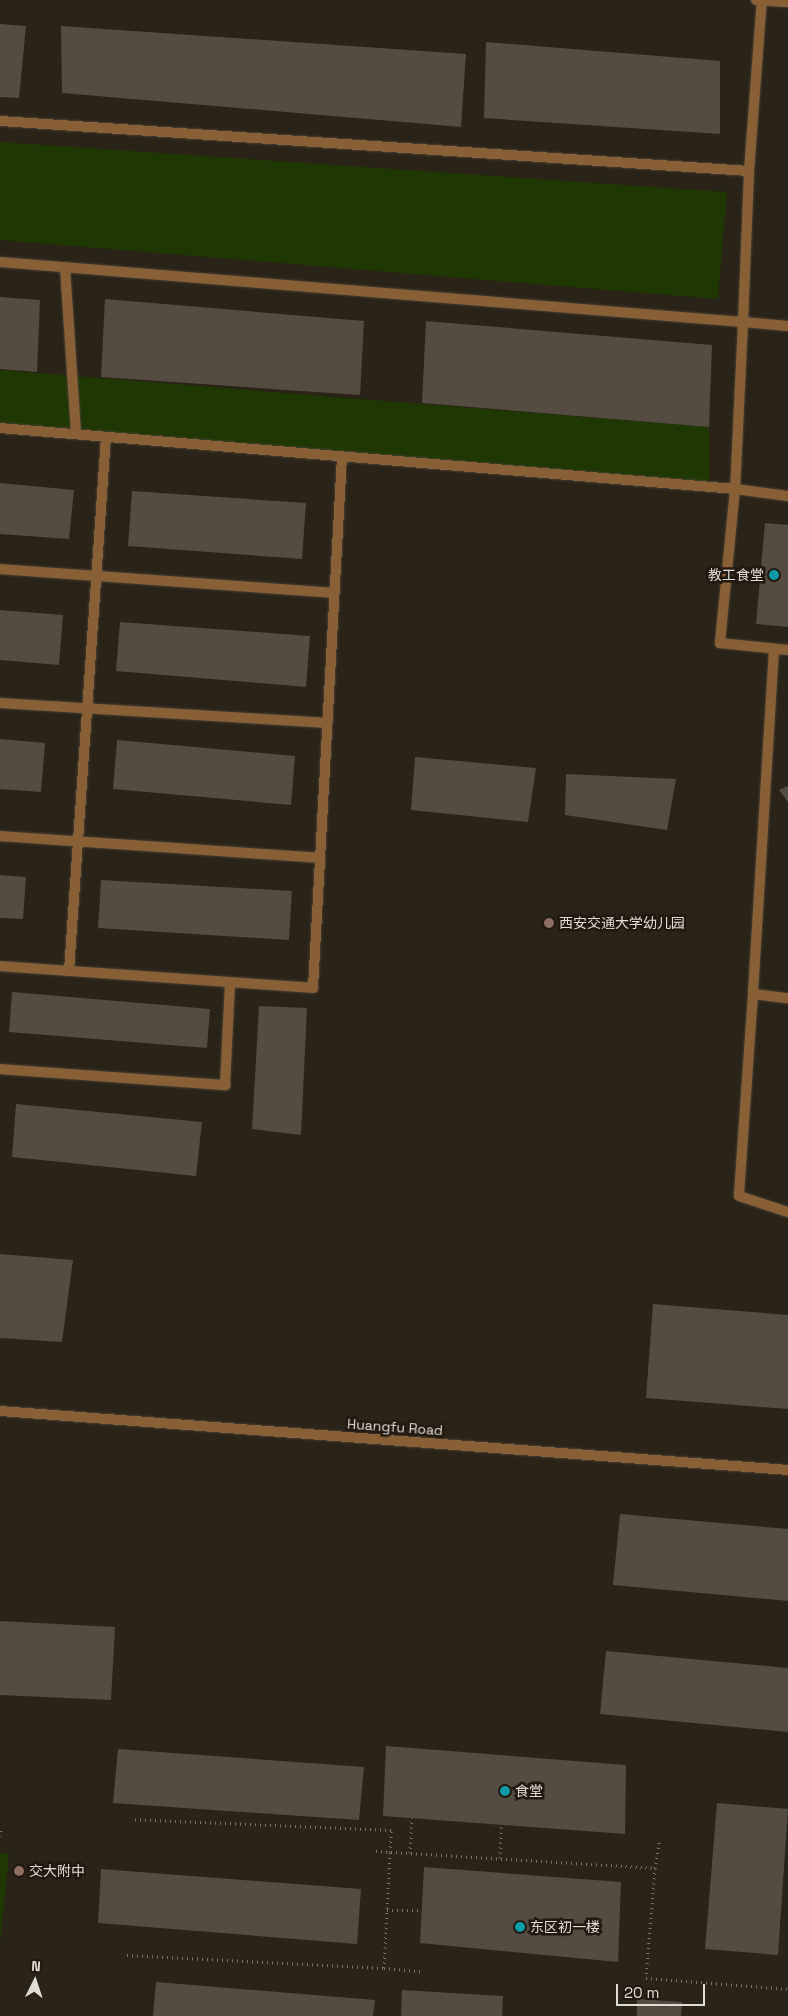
<!DOCTYPE html>
<meta charset="utf-8">
<style>
body{margin:0}
#map{position:relative;width:788px;height:2016px;overflow:hidden;background:#2a2318;font-family:"Space Grotesk","Noto Sans SC",sans-serif}
div>[style]{position:absolute}
.green>*{inset:0;background:#1f3702}
.building>*{inset:0;background:#544c40}
.path>*{height:3px;margin-top:-1.5px;transform-origin:0;background:repeating-linear-gradient(90deg,#7c756c 0 1px,transparent 0 5px)}
.roads{filter:drop-shadow(0 0 1px #474136) drop-shadow(0 0 1px #474136)}
.service>*{height:10px;margin:-5px;padding:0 5px;transform-origin:5px;border-radius:5px;background:#896035}
.minor>*{height:10px;margin:-5px;padding:0 5px;transform-origin:5px;border-radius:5px;background:#896035}
.tertiary>*{height:10px;margin:-5px;padding:0 5px;transform-origin:5px;border-radius:5px;background:#896035}
.dots>*{width:14px;height:14px;translate:-50% -50%;box-sizing:border-box;border:2px solid #21190f;border-radius:50%}
span{translate:-50% -50%;white-space:nowrap;text-align:center;line-height:1.15;-webkit-text-stroke:5px #21190f;paint-order:stroke}
.poi-label{font-size:14px;color:#e1dcd5}
.right{translate:-100% -50%;text-align:right}
.left{translate:0 -50%;text-align:left}
.street-label{font-size:14px;color:#e1dcd5}
.north{position:absolute;left:10px;top:1956px;width:50px;height:50px;-webkit-text-stroke:4px #21190f;paint-order:stroke;rotate:4deg;font-size:14px;font-weight:700;line-height:20px;text-align:center;color:#e1dcd5}
.north::after{content:'';display:block;margin:auto;width:18px;height:22px;background:#e1dcd5;clip-path:polygon(50% 0,100% 100%,50% 72%,0 100%)}
.scale{position:absolute;left:616px;top:1984px;width:89px;height:22px;box-sizing:border-box;border:2px solid #e1dcd5;border-top:0;padding-left:6px;font-size:15px;line-height:18px;white-space:nowrap;color:#e1dcd5;-webkit-text-stroke:4px #21190f;paint-order:stroke}
</style>
<div id="map">
<div class="green">
<i style="clip-path:polygon(0 142px,727px 192px,718px 299px,0 240px)"></i>
<i style="clip-path:polygon(0 370px,709px 427px,709px 486px,0 428px)"></i>
<i style="clip-path:polygon(0 1853px,9px 1854px,0 1945px)"></i>
</div>
<div class="building">
<i style="clip-path:polygon(0 24px,26px 26px,19px 98px,0 97px)"></i>
<i style="clip-path:polygon(61px 26px,466px 54px,461px 127px,62px 93px)"></i>
<i style="clip-path:polygon(486px 42px,720px 61px,720px 134px,484px 118px)"></i>
<i style="clip-path:polygon(0 297px,40px 300px,37px 372px,0 369px)"></i>
<i style="clip-path:polygon(105px 299px,364px 321px,360px 395px,101px 377px)"></i>
<i style="clip-path:polygon(426px 321px,712px 345px,709px 427px,422px 403px)"></i>
<i style="clip-path:polygon(0 483px,74px 490px,69px 539px,0 534px)"></i>
<i style="clip-path:polygon(132px 491px,306px 503px,302px 559px,128px 546px)"></i>
<i style="clip-path:polygon(765px 523px,788px 525px,788px 627px,756px 624px)"></i>
<i style="clip-path:polygon(0 610px,63px 615px,59px 665px,0 660px)"></i>
<i style="clip-path:polygon(120px 622px,310px 636px,306px 687px,116px 671px)"></i>
<i style="clip-path:polygon(0 739px,45px 743px,41px 792px,0 789px)"></i>
<i style="clip-path:polygon(117px 740px,295px 756px,291px 805px,113px 789px)"></i>
<i style="clip-path:polygon(415px 757px,536px 768px,528px 822px,411px 810px)"></i>
<i style="clip-path:polygon(566px 774px,676px 779px,667px 830px,565px 815px)"></i>
<i style="clip-path:polygon(788px 786px,788px 802px,779px 790px)"></i>
<i style="clip-path:polygon(0 875px,26px 877px,23px 919px,0 918px)"></i>
<i style="clip-path:polygon(101px 880px,292px 891px,289px 940px,98px 928px)"></i>
<i style="clip-path:polygon(12px 992px,210px 1009px,207px 1048px,9px 1032px)"></i>
<i style="clip-path:polygon(259px 1006px,307px 1008px,301px 1135px,252px 1129px)"></i>
<i style="clip-path:polygon(16px 1104px,202px 1122px,196px 1176px,12px 1157px)"></i>
<i style="clip-path:polygon(0 1254px,73px 1260px,62px 1342px,0 1338px)"></i>
<i style="clip-path:polygon(653px 1304px,788px 1315px,788px 1409px,646px 1398px)"></i>
<i style="clip-path:polygon(620px 1514px,788px 1529px,788px 1601px,613px 1585px)"></i>
<i style="clip-path:polygon(0 1621px,115px 1627px,111px 1700px,0 1695px)"></i>
<i style="clip-path:polygon(606px 1651px,788px 1668px,788px 1732px,600px 1714px)"></i>
<i style="clip-path:polygon(386px 1746px,626px 1765px,625px 1834px,383px 1816px)"></i>
<i style="clip-path:polygon(118px 1749px,364px 1767px,359px 1820px,113px 1803px)"></i>
<i style="clip-path:polygon(717px 1803px,788px 1809px,778px 1955px,705px 1949px)"></i>
<i style="clip-path:polygon(424px 1867px,621px 1882px,618px 1962px,420px 1943px)"></i>
<i style="clip-path:polygon(101px 1869px,361px 1889px,357px 1944px,98px 1923px)"></i>
<i style="clip-path:polygon(156px 1982px,375px 2000px,373px 2016px,153px 2016px)"></i>
<i style="clip-path:polygon(402px 1990px,503px 1996px,502px 2016px,401px 2016px)"></i>
<i style="clip-path:polygon(637px 1999px,682px 2002px,681px 2016px,637px 2016px)"></i>
</div>
<div class="path">
<i style="left:0;top:1836px;width:7px;rotate:-82deg"></i>
<i style="left:376px;top:1851px;width:280px;rotate:3.5deg"></i>
<i style="left:655px;top:1868px;width:110px;rotate:94.7deg"></i>
<i style="left:646px;top:1978px;width:142px;rotate:4.4deg"></i>
<i style="left:410px;top:1853px;width:35px;rotate:-87deg"></i>
<i style="left:500px;top:1858px;width:33px;rotate:-88deg"></i>
<i style="left:655px;top:1868px;width:26px;rotate:-81deg"></i>
<i style="left:387px;top:1910px;width:35px"></i>
<i style="left:127px;top:1955px;width:257px;rotate:2.9deg"></i>
<i style="left:384px;top:1968px;width:116px;rotate:-87deg"></i>
<i style="left:390px;top:1852px;width:22px;rotate:-87deg"></i>
<i style="left:391px;top:1830px;width:259px;rotate:-177.6deg"></i>
<i style="left:384px;top:1968px;width:36px;rotate:5deg"></i>
</div>
<div class="roads">
<div class="service">
<i style="left:0;top:121px;width:751px;rotate:3.82deg"></i>
<i style="left:65px;top:267px;width:167px;rotate:86.2deg"></i>
<i style="left:743px;top:322px;width:45px;rotate:5.1deg"></i>
<i style="left:0;top:569px;width:335px;rotate:4.1deg"></i>
<i style="left:774px;top:649px;width:346px;rotate:93.5deg"></i>
<i style="left:753px;top:994px;width:35px;rotate:7deg"></i>
<i style="left:0;top:703px;width:328px;rotate:3.5deg"></i>
<i style="left:0;top:836px;width:321px;rotate:3.9deg"></i>
<i style="left:69px;top:971px;width:535px;rotate:-86.04deg"></i>
<i style="left:753px;top:994px;width:202px;rotate:94deg"></i>
<i style="left:739px;top:1196px;width:52px;rotate:18.1deg"></i>
<i style="left:0;top:1069px;width:226px;rotate:4.1deg"></i>
<i style="left:225px;top:1085px;width:103px;rotate:-87.2deg"></i>
</div>
<div class="minor">
<i style="left:0;top:262px;width:745px;rotate:4.62deg"></i>
<i style="left:743px;top:322px;width:167px;rotate:92.7deg"></i>
<i style="left:735px;top:489px;width:53px;rotate:7.5deg"></i>
<i style="left:743px;top:322px;width:151px;rotate:-87.7deg"></i>
<i style="left:749px;top:171px;width:171px;rotate:-85.7deg"></i>
<i style="left:0;top:428px;width:738px;rotate:4.74deg"></i>
<i style="left:735px;top:489px;width:155px;rotate:95.6deg"></i>
<i style="left:720px;top:643px;width:68px;rotate:5.9deg"></i>
<i style="left:0;top:966px;width:314px;rotate:4deg"></i>
<i style="left:313px;top:988px;width:533px;rotate:-86.88deg"></i>
<i style="left:0;top:1411px;width:790px;rotate:4.28deg"></i>
</div>
<div class="tertiary">
<i style="left:756px;top:0;width:32px;rotate:4deg"></i>
</div>
</div>
<div class="dots">
<i style="left:774px;top:575px;background:#0f9aa8"></i>
<i style="left:549px;top:923px;background:#8d6e63"></i>
<i style="left:505px;top:1791px;background:#0f9aa8"></i>
<i style="left:19px;top:1871px;background:#8d6e63"></i>
<i style="left:520px;top:1927px;background:#0f9aa8"></i>
</div>
<div class="poi-label">
<span class="right" style="left:764px;top:575px">教工食堂</span>
<span class="left" style="left:559px;top:923px">西安交通大学幼儿园</span>
<span class="left" style="left:515px;top:1791px">食堂</span>
<span class="left" style="left:29px;top:1871px">交大附中</span>
<span class="left" style="left:530px;top:1927px">东区初一楼</span>
</div>
<div class="street-label">
<span style="left:395px;top:1427px;rotate:4deg">Huangfu Road</span>
</div>
<div class="north">N</div>
<div class="scale">20 m</div>
</div>
